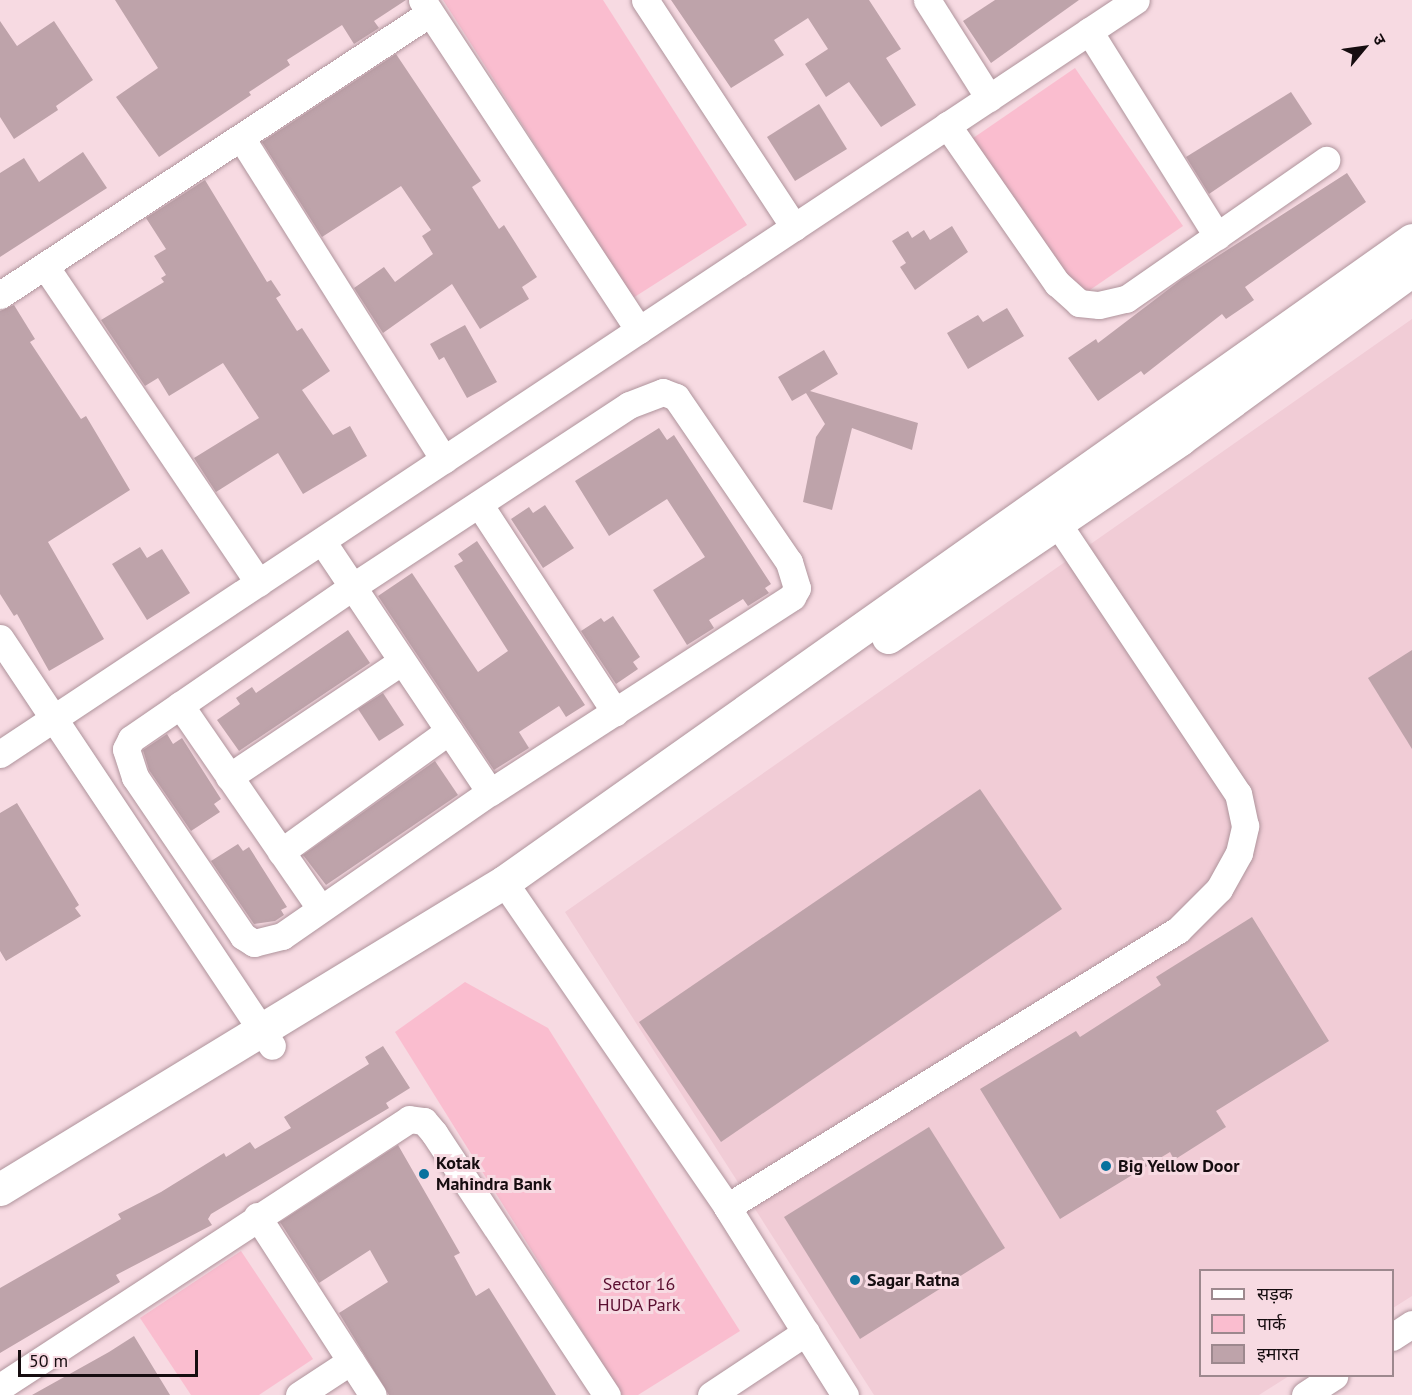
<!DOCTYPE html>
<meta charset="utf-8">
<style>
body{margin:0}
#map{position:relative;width:1412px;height:1395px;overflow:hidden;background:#f7dae2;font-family:"PT Sans","Noto Sans Devanagari",sans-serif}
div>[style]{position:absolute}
.built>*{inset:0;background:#f1ccd6}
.green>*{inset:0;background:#fabdcf}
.building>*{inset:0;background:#bea3aa}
.roads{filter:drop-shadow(0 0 2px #af949c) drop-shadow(0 0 2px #af949c)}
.street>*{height:27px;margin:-13.5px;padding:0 13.5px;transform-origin:13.5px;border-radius:13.5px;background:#fff}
.secondary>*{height:33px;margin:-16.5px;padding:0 16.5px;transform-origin:16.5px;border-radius:16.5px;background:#fff}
.dots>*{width:16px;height:16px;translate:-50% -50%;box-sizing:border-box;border:3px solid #f7dae2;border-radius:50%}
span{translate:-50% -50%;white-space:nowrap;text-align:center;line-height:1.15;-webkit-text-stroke:6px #f7dae2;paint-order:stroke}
.poi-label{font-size:18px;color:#160d10;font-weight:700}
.left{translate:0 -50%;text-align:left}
.park-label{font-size:18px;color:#5a0f30}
.legend{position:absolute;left:1199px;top:1269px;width:195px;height:108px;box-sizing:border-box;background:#f7dae2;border:2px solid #9d888e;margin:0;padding:8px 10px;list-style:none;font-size:18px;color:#160d10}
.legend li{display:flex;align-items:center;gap:12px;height:30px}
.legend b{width:30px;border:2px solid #9d888e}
.north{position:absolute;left:1334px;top:18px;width:60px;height:60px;-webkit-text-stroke:4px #f7dae2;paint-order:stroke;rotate:61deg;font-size:16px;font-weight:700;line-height:24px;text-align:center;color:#160d10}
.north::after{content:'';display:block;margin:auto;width:21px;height:27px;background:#160d10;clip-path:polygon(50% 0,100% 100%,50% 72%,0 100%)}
.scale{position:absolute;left:18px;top:1350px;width:180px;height:27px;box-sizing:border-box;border:3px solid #160d10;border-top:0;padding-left:8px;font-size:18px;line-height:21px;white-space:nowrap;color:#160d10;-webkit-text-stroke:4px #f7dae2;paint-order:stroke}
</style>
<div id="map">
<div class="built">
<i style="clip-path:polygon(1412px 319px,1412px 1296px,1393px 1308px,1392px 1270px,1200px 1270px,1200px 1376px,1289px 1376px,1259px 1395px,874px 1395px,565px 912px)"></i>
</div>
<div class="green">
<i style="clip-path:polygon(443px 0,603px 0,747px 225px,633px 298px)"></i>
<i style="clip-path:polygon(1075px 68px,1183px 226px,1071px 303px,963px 145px)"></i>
<i style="clip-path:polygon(465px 982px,548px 1028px,740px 1331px,638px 1395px,622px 1395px,395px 1032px)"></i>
<i style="clip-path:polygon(241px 1251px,313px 1359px,259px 1395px,191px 1395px,140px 1318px)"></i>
</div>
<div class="building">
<i style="clip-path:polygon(115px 0,406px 0,374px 21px,379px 28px,354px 44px,342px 25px,287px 60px,290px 65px,249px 92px,251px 95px,159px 157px,116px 97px,158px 68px)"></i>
<i style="clip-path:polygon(671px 0,869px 0,901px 49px,886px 58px,916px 105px,881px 127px,849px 82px,826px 97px,805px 64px,828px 49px,808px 18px,774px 40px,784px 55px,731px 88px)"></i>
<i style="clip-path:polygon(995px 0,1079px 0,991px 63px,963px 21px)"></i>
<i style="clip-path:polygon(0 21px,17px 46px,54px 21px,93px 80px,56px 106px,58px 110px,14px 139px,0 117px)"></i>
<i style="clip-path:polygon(396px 54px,481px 181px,472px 187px,499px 229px,504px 225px,537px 277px,522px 287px,529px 299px,480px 329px,452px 284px,383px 333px,354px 288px,384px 267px,395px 282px,433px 254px,422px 236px,431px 230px,401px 186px,322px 237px,262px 142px)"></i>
<i style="clip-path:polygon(1291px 92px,1312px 124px,1209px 194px,1186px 157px)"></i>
<i style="clip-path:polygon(819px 104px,847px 149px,795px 181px,767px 137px)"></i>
<i style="clip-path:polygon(83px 152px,107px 188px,0 257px,0 173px,24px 158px,39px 182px)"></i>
<i style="clip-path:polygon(1347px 173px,1366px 202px,1245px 287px,1254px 300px,1226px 319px,1222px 314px,1144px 375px,1141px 371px,1098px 401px,1068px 358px,1096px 339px,1098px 343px,1182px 279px)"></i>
<i style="clip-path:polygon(205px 180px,267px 282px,271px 280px,281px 295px,276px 298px,297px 331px,302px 328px,330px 371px,302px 390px,333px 435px,350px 426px,367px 456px,303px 494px,278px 453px,216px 492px,194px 458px,259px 418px,223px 363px,169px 396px,158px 378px,145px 386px,101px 320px,164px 282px,161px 278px,166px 275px,154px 256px,166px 249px,146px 218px)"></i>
<i style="clip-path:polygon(952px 226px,968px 252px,915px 290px,900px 267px,906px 263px,892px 241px,908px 231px,912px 238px,924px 230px,930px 240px)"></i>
<i style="clip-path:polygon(14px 305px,35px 339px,30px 342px,81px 419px,86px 416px,130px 490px,48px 542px,104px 639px,49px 671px,17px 614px,14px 616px,0 594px,0 311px)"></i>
<i style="clip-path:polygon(1007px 308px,1024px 336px,968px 369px,947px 333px,978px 315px,983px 322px)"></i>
<i style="clip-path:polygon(465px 325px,497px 382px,467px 398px,444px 357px,439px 360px,430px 344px)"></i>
<i style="clip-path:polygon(824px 350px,838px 374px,810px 391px,918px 423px,912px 450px,852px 428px,832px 510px,803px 502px,816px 437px,825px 424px,806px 393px,792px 401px,778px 377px)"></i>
<i style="clip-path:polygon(659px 428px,667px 440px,674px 435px,771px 584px,765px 588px,769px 593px,748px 606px,743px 599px,709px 620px,714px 628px,687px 645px,653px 590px,705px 557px,667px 499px,609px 536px,575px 481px)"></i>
<i style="clip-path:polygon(545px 505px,574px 548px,543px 568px,511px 519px,529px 507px,533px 513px)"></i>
<i style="clip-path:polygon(477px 541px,585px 705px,566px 717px,559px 706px,519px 732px,529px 748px,494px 770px,378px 596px,412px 573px,478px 672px,508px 651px,454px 566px,463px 561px,458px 554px)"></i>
<i style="clip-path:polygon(140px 547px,147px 558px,162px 549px,190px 593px,147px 620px,112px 564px)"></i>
<i style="clip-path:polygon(613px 616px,640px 657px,633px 662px,638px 669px,616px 684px,581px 631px,601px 618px,604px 622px)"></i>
<i style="clip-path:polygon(348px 630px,370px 663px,239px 751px,217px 720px,240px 704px,236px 698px,252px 687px,256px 693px)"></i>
<i style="clip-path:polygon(1412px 650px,1412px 749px,1368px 678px)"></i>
<i style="clip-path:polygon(383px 693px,404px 725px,379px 741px,358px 709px)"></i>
<i style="clip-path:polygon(167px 734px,173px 744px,182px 738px,221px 799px,214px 804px,220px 812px,191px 831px,149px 770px,143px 750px)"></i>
<i style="clip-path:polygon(435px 761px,458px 795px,326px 885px,303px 855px)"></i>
<i style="clip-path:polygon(980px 789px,1062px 909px,721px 1142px,639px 1022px)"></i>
<i style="clip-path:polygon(17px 803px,79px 905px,75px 908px,81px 916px,6px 961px,0 951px,0 813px)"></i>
<i style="clip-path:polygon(238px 844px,243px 851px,249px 847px,287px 907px,281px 910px,284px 915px,275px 921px,254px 924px,211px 861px)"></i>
<i style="clip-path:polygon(1252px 917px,1329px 1041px,1216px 1111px,1226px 1127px,1174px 1160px,1170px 1152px,1060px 1219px,980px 1089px,1076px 1031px,1080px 1037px,1161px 985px,1156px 977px)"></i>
<i style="clip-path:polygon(383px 1046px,410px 1088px,386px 1103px,389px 1108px,211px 1214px,208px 1219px,212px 1225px,116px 1275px,120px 1282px,0 1353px,0 1288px,121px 1219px,118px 1214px,161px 1192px,224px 1153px,226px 1157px,250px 1142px,255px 1149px,291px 1128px,284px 1117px,369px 1064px,365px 1057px)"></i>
<i style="clip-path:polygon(929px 1127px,1005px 1248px,860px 1339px,784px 1217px)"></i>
<i style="clip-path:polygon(398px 1145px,460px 1253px,454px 1256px,476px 1296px,489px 1288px,556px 1395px,389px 1395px,339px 1313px,388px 1282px,370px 1250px,319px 1283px,280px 1222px)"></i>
<i style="clip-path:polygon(134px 1336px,170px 1395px,32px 1395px,109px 1352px)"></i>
</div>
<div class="roads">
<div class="street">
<i style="left:422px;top:0;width:395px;rotate:56.7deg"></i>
<i style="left:645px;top:0;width:272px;rotate:56.7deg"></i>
<i style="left:927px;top:0;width:116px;rotate:57.7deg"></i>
<i style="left:1089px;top:31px;width:242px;rotate:58deg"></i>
<i style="left:947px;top:125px;width:193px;rotate:55.2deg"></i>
<i style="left:1057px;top:283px;width:30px;rotate:42deg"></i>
<i style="left:1079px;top:303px;width:20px;rotate:6deg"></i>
<i style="left:1099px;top:305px;width:28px;rotate:-13deg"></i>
<i style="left:1126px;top:299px;width:244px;rotate:-34.8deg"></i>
<i style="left:242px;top:139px;width:379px;rotate:57.8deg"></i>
<i style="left:45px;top:266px;width:382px;rotate:56deg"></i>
<i style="left:0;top:295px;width:514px;rotate:-33.26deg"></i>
<i style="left:663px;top:392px;width:14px;rotate:21deg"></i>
<i style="left:676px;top:397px;width:200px;rotate:55.6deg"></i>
<i style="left:789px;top:562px;width:27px;rotate:73deg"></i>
<i style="left:797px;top:588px;width:10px;rotate:119deg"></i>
<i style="left:792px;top:597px;width:359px;rotate:147.1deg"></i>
<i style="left:490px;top:792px;width:253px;rotate:145.3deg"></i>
<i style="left:282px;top:936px;width:29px;rotate:166deg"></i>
<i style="left:254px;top:943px;width:13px;rotate:-148deg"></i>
<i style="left:243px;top:936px;width:192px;rotate:-124.2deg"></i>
<i style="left:135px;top:777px;width:29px;rotate:-108deg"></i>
<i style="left:126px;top:749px;width:11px;rotate:-63deg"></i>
<i style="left:131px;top:739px;width:268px;rotate:-34.5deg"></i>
<i style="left:352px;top:587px;width:331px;rotate:-33.3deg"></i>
<i style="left:629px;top:405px;width:36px;rotate:-21deg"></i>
<i style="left:479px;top:504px;width:249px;rotate:56.8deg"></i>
<i style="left:322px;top:541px;width:302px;rotate:56.2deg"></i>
<i style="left:0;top:638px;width:490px;rotate:56.3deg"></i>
<i style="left:180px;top:705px;width:247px;rotate:55.4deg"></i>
<i style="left:0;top:754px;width:1363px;rotate:-33.57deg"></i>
<i style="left:229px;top:777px;width:208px;rotate:-33.8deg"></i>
<i style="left:281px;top:852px;width:207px;rotate:-35.8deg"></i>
<i style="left:504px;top:882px;width:394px;rotate:55.5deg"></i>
<i style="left:727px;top:1207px;width:222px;rotate:57.9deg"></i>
<i style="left:727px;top:1207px;width:529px;rotate:-31.56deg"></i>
<i style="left:1178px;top:930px;width:58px;rotate:-45deg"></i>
<i style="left:1219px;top:889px;width:41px;rotate:-60.9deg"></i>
<i style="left:1239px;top:853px;width:28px;rotate:-77deg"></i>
<i style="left:1245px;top:826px;width:33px;rotate:-102deg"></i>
<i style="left:1238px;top:794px;width:348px;rotate:-123.7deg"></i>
<i style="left:257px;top:1216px;width:213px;rotate:57.1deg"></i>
<i style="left:1392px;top:1337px;width:24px;rotate:-33deg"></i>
<i style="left:0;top:1387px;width:489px;rotate:-33.2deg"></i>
<i style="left:409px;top:1119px;width:15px;rotate:8deg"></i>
<i style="left:424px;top:1121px;width:16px;rotate:50deg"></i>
<i style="left:434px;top:1133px;width:314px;rotate:56.6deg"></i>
<i style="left:299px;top:1395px;width:62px;rotate:-33.2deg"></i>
<i style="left:711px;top:1395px;width:114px;rotate:-33.6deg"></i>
<i style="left:1305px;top:1395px;width:35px;rotate:-33deg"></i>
</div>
<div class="secondary">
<i style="left:888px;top:637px;width:353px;rotate:-34.1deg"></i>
<i style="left:1180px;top:439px;width:287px;rotate:-36.1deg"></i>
<i style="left:0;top:1189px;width:590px;rotate:-31.35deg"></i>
<i style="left:504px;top:882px;width:1112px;rotate:-35.26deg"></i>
</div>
</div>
<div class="dots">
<i style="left:1106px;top:1166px;background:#08729e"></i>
<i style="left:424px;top:1174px;background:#08729e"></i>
<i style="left:855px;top:1280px;background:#08729e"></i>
</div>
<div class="poi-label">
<span class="left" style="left:436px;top:1174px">Kotak<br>Mahindra Bank</span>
<span class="left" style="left:1118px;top:1166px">Big Yellow Door</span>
<span class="left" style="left:867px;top:1280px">Sagar Ratna</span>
</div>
<div class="park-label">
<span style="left:639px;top:1295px">Sector 16<br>HUDA Park</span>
</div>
<ul class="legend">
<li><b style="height:8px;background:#fff"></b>सड़क</li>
<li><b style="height:16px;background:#fabdcf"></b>पार्क</li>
<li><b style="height:16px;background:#bea3aa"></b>इमारत</li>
</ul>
<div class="north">उ</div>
<div class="scale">50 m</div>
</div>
